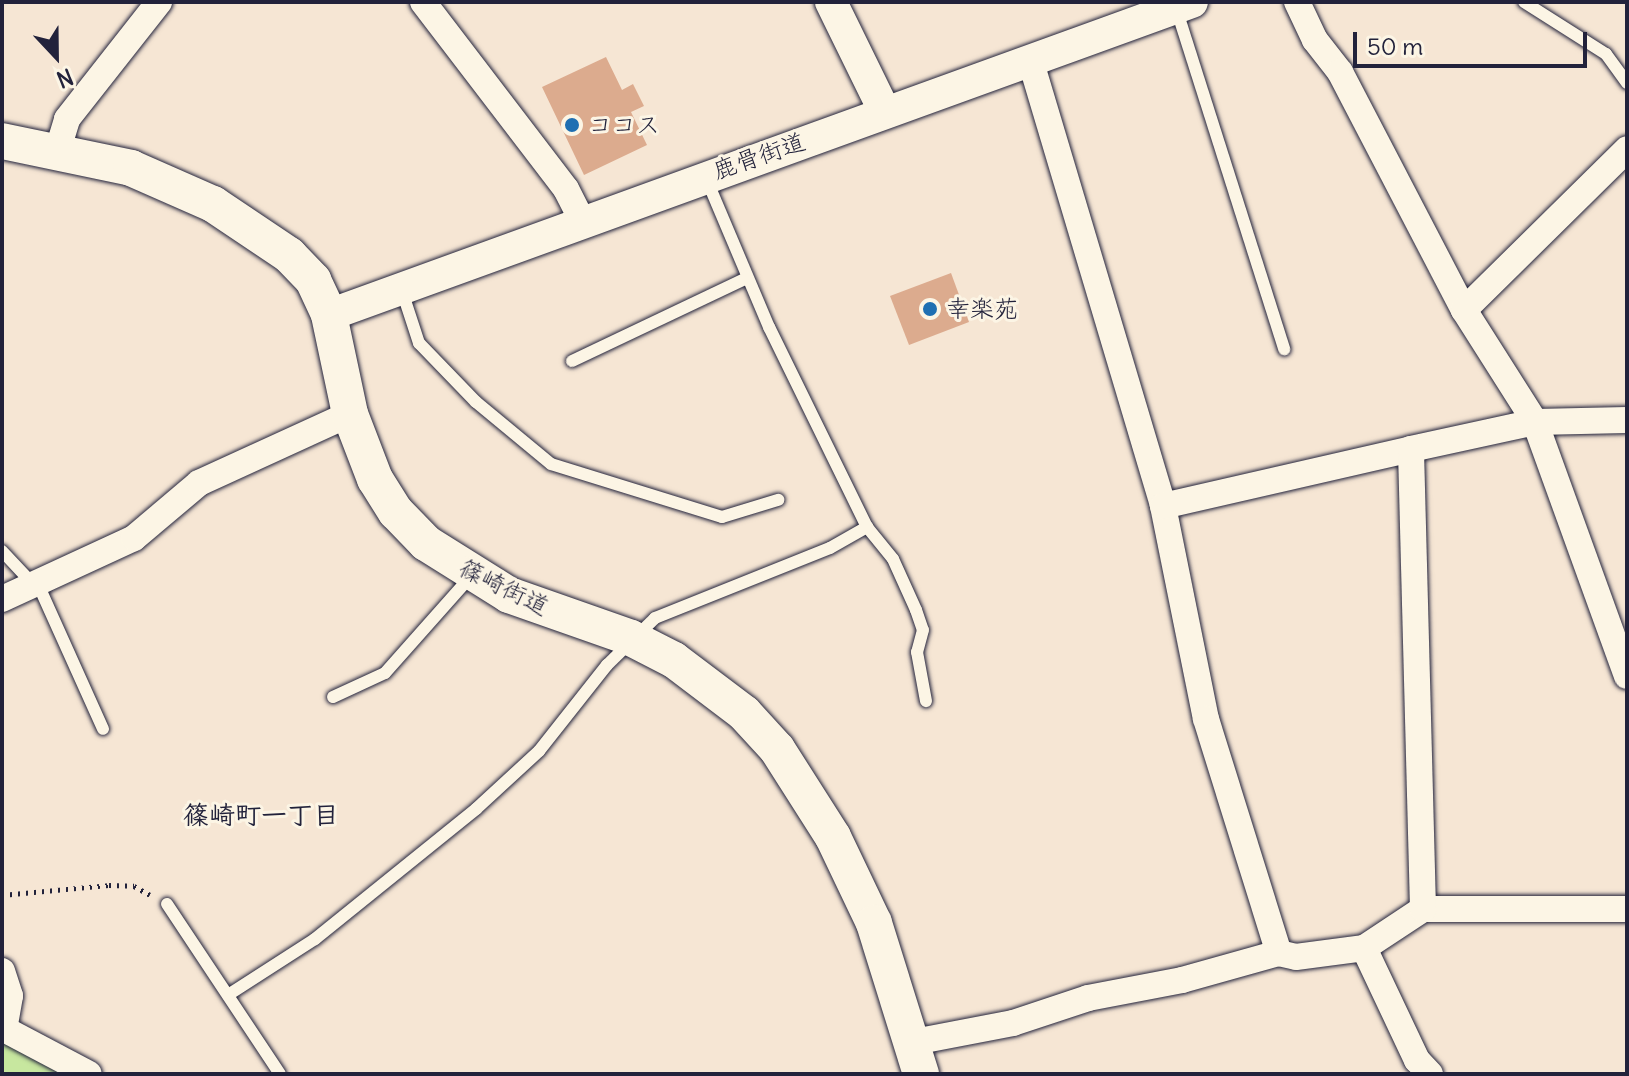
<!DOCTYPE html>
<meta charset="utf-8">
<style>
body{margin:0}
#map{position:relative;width:1629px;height:1076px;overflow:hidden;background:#f6e6d4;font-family:Delius,"Klee One",sans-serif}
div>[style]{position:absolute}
.green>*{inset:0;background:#c7e79f}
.building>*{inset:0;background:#dcab8e}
.path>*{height:5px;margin-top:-2.5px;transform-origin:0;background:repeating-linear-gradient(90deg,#22223b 0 2px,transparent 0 8px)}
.roads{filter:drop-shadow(0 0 2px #22223b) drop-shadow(0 0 2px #22223b)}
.service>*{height:12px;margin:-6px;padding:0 6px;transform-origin:6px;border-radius:6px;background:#fcf5e5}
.minor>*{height:26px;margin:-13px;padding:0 13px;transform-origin:13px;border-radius:13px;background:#fcf5e5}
.tertiary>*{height:32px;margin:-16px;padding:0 16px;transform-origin:16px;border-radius:16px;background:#fcf5e5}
.secondary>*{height:36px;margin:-18px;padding:0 18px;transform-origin:18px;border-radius:18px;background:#fcf5e5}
.dots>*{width:22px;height:22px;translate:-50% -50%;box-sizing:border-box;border:4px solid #fcf5e5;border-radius:50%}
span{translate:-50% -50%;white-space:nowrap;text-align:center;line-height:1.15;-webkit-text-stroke:6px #fcf5e5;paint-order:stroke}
.poi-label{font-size:24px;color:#22223b}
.left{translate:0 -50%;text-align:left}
.street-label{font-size:24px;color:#22223b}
.neighbourhood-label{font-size:26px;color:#22223b;font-weight:700}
.frame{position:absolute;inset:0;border:4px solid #22223b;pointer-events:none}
.north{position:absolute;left:16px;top:16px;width:80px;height:80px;-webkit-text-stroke:6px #fcf5e5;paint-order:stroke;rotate:158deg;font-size:22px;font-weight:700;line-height:32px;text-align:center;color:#22223b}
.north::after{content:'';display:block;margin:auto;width:28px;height:36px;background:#22223b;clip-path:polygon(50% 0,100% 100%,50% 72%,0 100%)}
.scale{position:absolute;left:1353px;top:32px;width:234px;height:36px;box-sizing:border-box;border:4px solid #22223b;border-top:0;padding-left:10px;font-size:24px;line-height:28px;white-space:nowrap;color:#22223b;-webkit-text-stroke:6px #fcf5e5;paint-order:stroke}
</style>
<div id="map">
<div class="green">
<i style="clip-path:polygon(2px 1039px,68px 1074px,2px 1074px)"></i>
</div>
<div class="building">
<i style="clip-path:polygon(606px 57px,622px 90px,633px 84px,644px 106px,631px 112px,647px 145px,584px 175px,542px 87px)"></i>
<i style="clip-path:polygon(951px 273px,969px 322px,909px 345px,890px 296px)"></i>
</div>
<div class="path">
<i style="left:2px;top:895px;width:107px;rotate:-5.3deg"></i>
<i style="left:109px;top:885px;width:25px;rotate:2deg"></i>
<i style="left:134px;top:886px;width:18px;rotate:29deg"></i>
</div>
<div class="roads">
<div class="service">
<i style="left:1524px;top:2px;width:97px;rotate:32.4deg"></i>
<i style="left:1606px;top:54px;width:36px;rotate:54deg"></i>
<i style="left:1177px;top:11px;width:355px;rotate:72.4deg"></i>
<i style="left:706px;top:178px;width:162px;rotate:67.1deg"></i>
<i style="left:769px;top:327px;width:223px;rotate:63.9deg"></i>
<i style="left:867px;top:527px;width:41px;rotate:50.9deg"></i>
<i style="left:893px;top:559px;width:56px;rotate:65.7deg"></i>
<i style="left:916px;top:610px;width:21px;rotate:71deg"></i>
<i style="left:923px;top:630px;width:23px;rotate:105deg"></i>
<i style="left:917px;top:652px;width:50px;rotate:79.6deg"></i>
<i style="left:402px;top:291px;width:55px;rotate:71.9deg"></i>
<i style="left:419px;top:343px;width:82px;rotate:46deg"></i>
<i style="left:476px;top:402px;width:97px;rotate:39.6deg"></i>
<i style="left:551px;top:464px;width:179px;rotate:17.2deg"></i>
<i style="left:722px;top:517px;width:59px;rotate:-16.9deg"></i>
<i style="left:572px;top:361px;width:194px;rotate:-25.4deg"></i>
<i style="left:2px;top:551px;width:45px;rotate:46.8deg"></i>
<i style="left:37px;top:582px;width:161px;rotate:65.8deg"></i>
<i style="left:333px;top:697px;width:57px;rotate:-24.8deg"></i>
<i style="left:385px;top:673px;width:130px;rotate:-48.4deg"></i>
<i style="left:167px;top:904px;width:204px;rotate:56.4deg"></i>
<i style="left:228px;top:995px;width:103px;rotate:-32.8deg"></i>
<i style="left:315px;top:939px;width:207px;rotate:-38.9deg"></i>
<i style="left:476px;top:809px;width:86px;rotate:-42.6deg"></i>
<i style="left:539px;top:751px;width:110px;rotate:-51.7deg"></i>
<i style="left:607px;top:665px;width:67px;rotate:-44.4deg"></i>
<i style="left:655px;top:618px;width:188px;rotate:-21.8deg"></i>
<i style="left:830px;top:548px;width:43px;rotate:-29.6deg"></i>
</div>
<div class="minor">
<i style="left:423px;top:2px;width:235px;rotate:52.6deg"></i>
<i style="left:566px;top:189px;width:34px;rotate:63deg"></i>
<i style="left:1297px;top:2px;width:42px;rotate:64.7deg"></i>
<i style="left:1315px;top:40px;width:41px;rotate:52deg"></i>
<i style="left:1340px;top:72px;width:268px;rotate:62.5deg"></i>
<i style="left:1464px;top:310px;width:133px;rotate:57.6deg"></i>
<i style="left:1535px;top:422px;width:270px;rotate:70.1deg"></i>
<i style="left:1030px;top:59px;width:466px;rotate:73.4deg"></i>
<i style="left:1163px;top:506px;width:217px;rotate:78.6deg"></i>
<i style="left:1206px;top:719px;width:245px;rotate:72.7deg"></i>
<i style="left:58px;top:149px;width:31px;rotate:-73deg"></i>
<i style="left:67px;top:119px;width:149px;rotate:-51.8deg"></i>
<i style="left:1464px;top:310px;width:229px;rotate:-44.6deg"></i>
<i style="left:1163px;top:506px;width:254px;rotate:-12.9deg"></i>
<i style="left:2px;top:599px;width:145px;rotate:-24.8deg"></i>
<i style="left:134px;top:538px;width:85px;rotate:-40.2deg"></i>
<i style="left:199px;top:483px;width:166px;rotate:-24.6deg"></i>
<i style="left:1423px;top:909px;width:204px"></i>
<i style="left:1364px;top:948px;width:124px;rotate:64.7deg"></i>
<i style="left:1417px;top:1060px;width:19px;rotate:47deg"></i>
<i style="left:2px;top:971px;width:26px;rotate:72deg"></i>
<i style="left:10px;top:996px;width:34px;rotate:100deg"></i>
<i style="left:2px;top:1028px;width:98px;rotate:27.9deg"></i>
<i style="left:914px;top:1042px;width:101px;rotate:-10.9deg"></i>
<i style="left:1013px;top:1023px;width:79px;rotate:-18.4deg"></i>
<i style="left:1088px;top:998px;width:96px;rotate:-10.8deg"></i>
<i style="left:1182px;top:980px;width:101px;rotate:-15.6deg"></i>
<i style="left:1279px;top:953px;width:17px;rotate:13deg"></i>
<i style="left:1296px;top:957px;width:69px;rotate:-7.5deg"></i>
<i style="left:1364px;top:948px;width:71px;rotate:-33.5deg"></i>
<i style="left:1423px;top:909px;width:460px;rotate:-91.5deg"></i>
<i style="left:1411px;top:449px;width:127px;rotate:-12.3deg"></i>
<i style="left:1535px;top:422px;width:92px;rotate:-1.2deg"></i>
</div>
<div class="tertiary">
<i style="left:831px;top:2px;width:123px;rotate:63.9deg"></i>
<i style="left:329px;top:315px;width:918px;rotate:-19.94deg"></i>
</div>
<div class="secondary">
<i style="left:2px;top:141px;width:132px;rotate:11.8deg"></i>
<i style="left:131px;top:168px;width:90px;rotate:23.7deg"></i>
<i style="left:213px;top:204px;width:92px;rotate:33.9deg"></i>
<i style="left:289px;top:255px;width:35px;rotate:46deg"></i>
<i style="left:313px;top:280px;width:38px;rotate:65deg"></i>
<i style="left:329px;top:315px;width:101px;rotate:78deg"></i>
<i style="left:350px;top:414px;width:70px;rotate:69deg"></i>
<i style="left:375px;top:479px;width:39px;rotate:58deg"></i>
<i style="left:396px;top:512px;width:43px;rotate:45.9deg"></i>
<i style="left:426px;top:543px;width:98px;rotate:32.1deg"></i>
<i style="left:509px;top:595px;width:129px;rotate:19.4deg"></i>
<i style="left:631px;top:638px;width:48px;rotate:27.1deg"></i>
<i style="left:674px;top:660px;width:88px;rotate:37.1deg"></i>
<i style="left:744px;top:713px;width:49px;rotate:47.5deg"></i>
<i style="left:777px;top:749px;width:104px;rotate:57.5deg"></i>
<i style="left:833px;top:837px;width:95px;rotate:64.5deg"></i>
<i style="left:874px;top:923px;width:158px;rotate:72.7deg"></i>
</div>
</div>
<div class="dots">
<i style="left:572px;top:125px;background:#1f6fb2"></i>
<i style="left:930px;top:309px;background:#1f6fb2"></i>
</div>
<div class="poi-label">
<span class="left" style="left:588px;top:125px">ココス</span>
<span class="left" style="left:946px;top:309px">幸楽苑</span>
</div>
<div class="street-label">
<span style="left:759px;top:156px;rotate:-19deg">鹿骨街道</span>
<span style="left:504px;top:587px;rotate:26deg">篠崎街道</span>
</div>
<div class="neighbourhood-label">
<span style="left:261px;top:815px">篠崎町一丁目</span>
</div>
<div class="frame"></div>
<div class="north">N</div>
<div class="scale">50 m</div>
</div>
